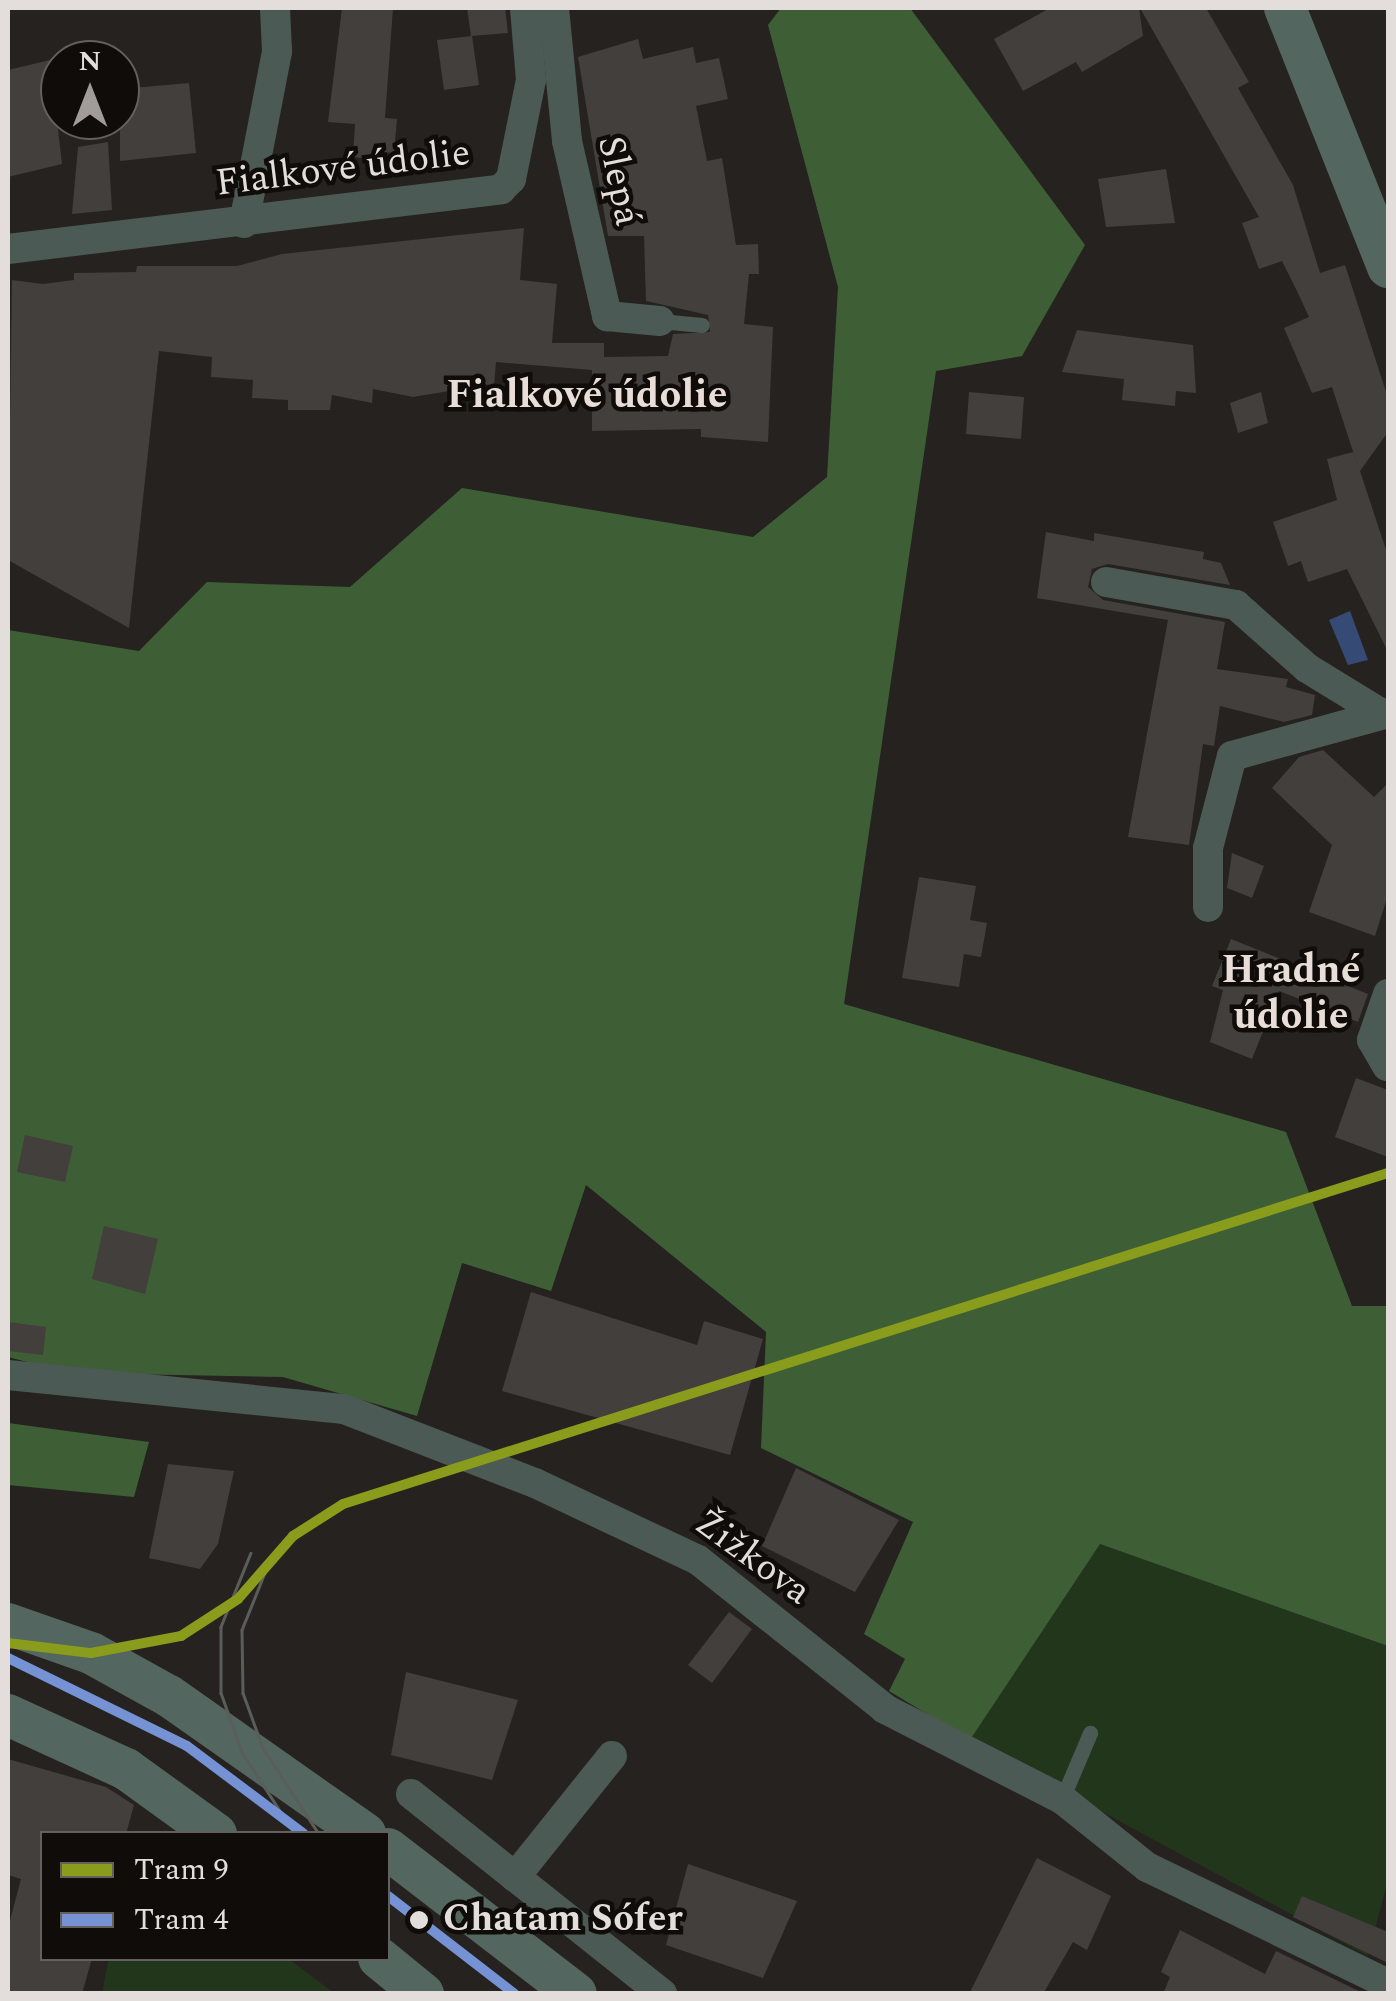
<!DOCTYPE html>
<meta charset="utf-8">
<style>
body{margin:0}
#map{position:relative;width:1396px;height:2001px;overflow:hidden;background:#262220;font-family:Spectral,serif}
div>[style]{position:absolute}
.green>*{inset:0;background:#21361b}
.forest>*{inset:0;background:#3e5f36}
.water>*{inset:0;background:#354b75}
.building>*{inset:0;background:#423f3d}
.lane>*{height:15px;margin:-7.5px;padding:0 7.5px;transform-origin:7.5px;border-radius:7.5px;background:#4b5a55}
.street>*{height:30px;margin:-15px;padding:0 15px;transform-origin:15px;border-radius:15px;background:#4b5a55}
.secondary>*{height:42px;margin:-21px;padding:0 21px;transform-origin:21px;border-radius:21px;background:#53665f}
.tram>*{height:2.5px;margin:-1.25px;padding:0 1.25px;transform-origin:1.25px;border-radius:1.25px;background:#595e5a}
.tram-1>*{height:10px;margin:-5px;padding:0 5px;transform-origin:5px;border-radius:5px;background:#899c1c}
.tram-2>*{height:10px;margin:-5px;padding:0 5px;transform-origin:5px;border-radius:5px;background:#7593d4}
.dots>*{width:28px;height:28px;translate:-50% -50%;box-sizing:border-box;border:5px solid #0f0c0a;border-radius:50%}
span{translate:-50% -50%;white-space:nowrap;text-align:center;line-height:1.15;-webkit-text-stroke:9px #0f0c0a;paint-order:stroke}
.street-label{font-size:38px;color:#e3dedb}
.stop-label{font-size:38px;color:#e3dedb;font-weight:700}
.left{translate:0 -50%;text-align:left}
.neighbourhood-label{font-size:40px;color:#e8ddd7;font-weight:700}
.frame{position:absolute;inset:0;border:10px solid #e3dedb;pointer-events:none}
.legend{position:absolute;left:40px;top:1831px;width:350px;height:130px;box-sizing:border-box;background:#0f0c0a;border:2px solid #64605e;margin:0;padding:12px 18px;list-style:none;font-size:30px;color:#e3dedb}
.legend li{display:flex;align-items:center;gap:20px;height:50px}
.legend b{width:50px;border:2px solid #64605e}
.north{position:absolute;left:40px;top:40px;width:100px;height:100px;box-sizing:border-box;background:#0f0c0a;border:2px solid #64605e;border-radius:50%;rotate:0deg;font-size:28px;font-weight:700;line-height:40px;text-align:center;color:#e3dedb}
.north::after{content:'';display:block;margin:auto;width:35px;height:45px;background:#a19c9a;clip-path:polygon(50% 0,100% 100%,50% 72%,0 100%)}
</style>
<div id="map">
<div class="green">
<i style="clip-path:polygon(1100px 1544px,1388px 1646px,1388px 1880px,1368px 1956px,970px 1740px)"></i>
<i style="clip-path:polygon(109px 1958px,289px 1959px,334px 1993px,102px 1993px)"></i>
</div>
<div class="forest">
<i style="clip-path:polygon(781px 8px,910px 8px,1085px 245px,1022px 356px,936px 371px,844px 1004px,1286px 1132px,1352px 1306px,1388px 1306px,1388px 1646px,1100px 1544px,970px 1740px,889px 1691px,905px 1659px,864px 1634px,913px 1522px,761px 1448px,766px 1332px,586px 1185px,551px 1291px,462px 1263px,417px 1416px,283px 1377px,70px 1373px,8px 1357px,8px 630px,139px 651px,207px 582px,350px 587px,462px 488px,753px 537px,827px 477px,838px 287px,768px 25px)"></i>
<i style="clip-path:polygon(8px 1423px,149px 1442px,134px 1497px,8px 1485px)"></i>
</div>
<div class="water">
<i style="clip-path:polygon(1350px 611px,1368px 660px,1348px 665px,1329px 620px)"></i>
</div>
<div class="building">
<i style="clip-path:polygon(342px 8px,393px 8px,385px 118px,397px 119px,394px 153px,382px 152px,381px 160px,353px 157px,355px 124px,328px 122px)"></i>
<i style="clip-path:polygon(467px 8px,505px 8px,508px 33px,471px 36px)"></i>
<i style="clip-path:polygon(1139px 8px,1143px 36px,1082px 72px,1076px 62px,1023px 91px,994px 39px,1050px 8px)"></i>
<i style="clip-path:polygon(1140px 8px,1206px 8px,1249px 82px,1238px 88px,1293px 185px,1320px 273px,1345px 265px,1388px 398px,1388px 432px,1360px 471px,1388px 556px,1388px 652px,1347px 569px,1308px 582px,1301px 561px,1288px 566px,1273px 522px,1337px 500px,1327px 459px,1353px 452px,1359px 470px,1332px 387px,1312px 393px,1284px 328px,1309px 317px,1297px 291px,1282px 261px,1259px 269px,1242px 223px,1259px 217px)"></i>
<i style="clip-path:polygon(472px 36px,479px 85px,444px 90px,437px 40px)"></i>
<i style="clip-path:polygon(638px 39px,643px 59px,693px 47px,696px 63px,719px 58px,728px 99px,696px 106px,707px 161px,722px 158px,736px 245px,758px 244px,759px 274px,749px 274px,744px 324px,773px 327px,768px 442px,701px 437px,701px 429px,592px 431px,592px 370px,496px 362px,494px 386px,455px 378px,455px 390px,413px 397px,373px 389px,372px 403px,332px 395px,330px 410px,288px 410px,288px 400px,252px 398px,253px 380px,211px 377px,212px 357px,159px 351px,129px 628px,8px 560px,12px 280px,43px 284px,74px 280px,74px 273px,136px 272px,137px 266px,237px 266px,282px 254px,524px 228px,520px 280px,557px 284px,552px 343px,604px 343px,604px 357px,668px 356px,673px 334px,710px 332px,708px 315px,646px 301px,644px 236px,608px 236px,578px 57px)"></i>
<i style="clip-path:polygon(50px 60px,62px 164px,8px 177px,8px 70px)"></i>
<i style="clip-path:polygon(189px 83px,196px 153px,120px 161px,120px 89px)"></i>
<i style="clip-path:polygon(108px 142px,112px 210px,72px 214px,78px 147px)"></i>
<i style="clip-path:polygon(1166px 169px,1175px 223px,1106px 227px,1098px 179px)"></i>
<i style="clip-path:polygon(1077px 330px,1193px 345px,1196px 393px,1176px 391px,1175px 406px,1122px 400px,1124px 379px,1062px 372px)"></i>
<i style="clip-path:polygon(969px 392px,1024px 397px,1021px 439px,966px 434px)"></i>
<i style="clip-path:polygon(1261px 392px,1268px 423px,1238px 433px,1230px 403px)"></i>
<i style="clip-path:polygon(1046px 532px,1094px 541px,1094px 533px,1204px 552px,1203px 559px,1221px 563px,1230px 585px,1108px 564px,1092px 569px,1088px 587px,1103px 600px,1225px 622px,1217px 669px,1288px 679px,1286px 687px,1315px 695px,1312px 715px,1284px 722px,1220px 706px,1214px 746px,1203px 744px,1189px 845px,1128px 837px,1168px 620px,1037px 598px)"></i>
<i style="clip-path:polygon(1323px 750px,1374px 797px,1388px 783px,1388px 895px,1375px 936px,1309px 912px,1332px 845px,1272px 788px,1299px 757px)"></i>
<i style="clip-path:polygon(1232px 853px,1264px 866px,1252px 898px,1227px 888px)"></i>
<i style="clip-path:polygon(919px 877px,976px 886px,970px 920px,987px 923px,981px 957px,964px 954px,959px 987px,902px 978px)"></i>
<i style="clip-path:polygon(1231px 939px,1368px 994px,1358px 1022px,1279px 991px,1252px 1059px,1210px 1042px,1223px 990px,1212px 986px)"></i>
<i style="clip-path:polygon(1356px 1078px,1388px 1090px,1388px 1157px,1335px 1137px)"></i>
<i style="clip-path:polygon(25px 1135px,73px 1146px,65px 1182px,17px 1172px)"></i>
<i style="clip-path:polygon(104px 1226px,158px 1239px,145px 1294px,92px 1279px)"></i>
<i style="clip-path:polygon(531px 1292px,697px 1345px,704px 1321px,763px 1339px,730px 1455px,502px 1391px)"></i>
<i style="clip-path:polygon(8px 1322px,46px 1327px,43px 1355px,8px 1351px)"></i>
<i style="clip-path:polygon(168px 1464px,234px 1471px,218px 1544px,200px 1569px,149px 1558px)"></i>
<i style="clip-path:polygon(796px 1468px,899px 1520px,855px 1592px,762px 1546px)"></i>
<i style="clip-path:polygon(729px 1612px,752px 1629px,712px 1683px,688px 1665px)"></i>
<i style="clip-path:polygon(406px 1672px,518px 1700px,492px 1780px,391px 1755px)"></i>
<i style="clip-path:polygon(8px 1759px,106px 1787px,134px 1805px,126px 1834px,42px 1834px,42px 1958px,92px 1958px,82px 1994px,8px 1994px,8px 1928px,21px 1879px,8px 1875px)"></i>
<i style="clip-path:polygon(1037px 1858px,1111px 1896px,1087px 1950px,1073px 1942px,1043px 1994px,969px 1994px)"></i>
<i style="clip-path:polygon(688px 1864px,797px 1901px,763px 1978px,666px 1945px)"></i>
<i style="clip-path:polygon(1302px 1896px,1388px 1932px,1388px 1963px,1293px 1917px)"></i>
<i style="clip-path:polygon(1180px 1930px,1265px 1974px,1276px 1951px,1365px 1994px,1163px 1994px,1170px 1977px,1161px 1972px)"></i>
</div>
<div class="lane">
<i style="left:660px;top:321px;width:42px;rotate:5.4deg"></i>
<i style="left:1062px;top:1799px;width:72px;rotate:-67deg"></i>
</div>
<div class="street">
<i style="left:554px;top:8px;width:134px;rotate:84.4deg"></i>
<i style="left:567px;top:141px;width:180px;rotate:77.1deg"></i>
<i style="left:607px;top:316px;width:53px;rotate:5.4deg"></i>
<i style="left:244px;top:223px;width:175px;rotate:-79.1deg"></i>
<i style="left:277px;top:51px;width:43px;rotate:-92.7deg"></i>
<i style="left:8px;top:249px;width:497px;rotate:-6.9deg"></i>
<i style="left:501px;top:189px;width:14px;rotate:-45deg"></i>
<i style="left:511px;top:179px;width:101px;rotate:-78.6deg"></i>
<i style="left:531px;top:80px;width:72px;rotate:-94.8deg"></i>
<i style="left:1106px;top:582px;width:132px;rotate:10deg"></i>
<i style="left:1236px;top:605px;width:95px;rotate:41.6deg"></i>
<i style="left:1307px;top:668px;width:88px;rotate:31.5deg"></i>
<i style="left:1208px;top:907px;width:59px;rotate:-90deg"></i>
<i style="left:1208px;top:848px;width:95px;rotate:-75.4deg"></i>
<i style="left:1232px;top:756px;width:162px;rotate:-15.4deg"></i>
<i style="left:1387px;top:1066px;width:30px;rotate:-120deg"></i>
<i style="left:1372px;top:1040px;width:49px;rotate:-70.8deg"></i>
<i style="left:8px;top:1375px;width:338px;rotate:5.8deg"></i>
<i style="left:344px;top:1409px;width:205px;rotate:21.2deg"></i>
<i style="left:535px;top:1483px;width:180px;rotate:25.3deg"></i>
<i style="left:698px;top:1560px;width:239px;rotate:38.5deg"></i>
<i style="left:885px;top:1709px;width:199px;rotate:27deg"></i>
<i style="left:1062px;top:1799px;width:109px;rotate:38.7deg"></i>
<i style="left:1147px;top:1867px;width:261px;rotate:25.9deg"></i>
<i style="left:411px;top:1794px;width:321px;rotate:38.5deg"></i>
<i style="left:515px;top:1877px;width:155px;rotate:-51.3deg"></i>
</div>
<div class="secondary">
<i style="left:1285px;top:8px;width:279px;rotate:68.3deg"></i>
<i style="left:8px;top:1624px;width:88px;rotate:19.3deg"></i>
<i style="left:91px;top:1653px;width:89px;rotate:28.9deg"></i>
<i style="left:169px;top:1696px;width:240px;rotate:35.1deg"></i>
<i style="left:8px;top:1715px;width:130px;rotate:24.6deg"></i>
<i style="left:126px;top:1769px;width:111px;rotate:35.8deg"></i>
<i style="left:388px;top:1849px;width:237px;rotate:37.6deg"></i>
<i style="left:379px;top:1958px;width:57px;rotate:39.3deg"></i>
</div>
<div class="tram">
<i style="left:251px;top:1553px;width:80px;rotate:112.1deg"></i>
<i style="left:221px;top:1627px;width:66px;rotate:90deg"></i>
<i style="left:221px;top:1693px;width:63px;rotate:70.4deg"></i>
<i style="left:242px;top:1752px;width:98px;rotate:57.1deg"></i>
<i style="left:269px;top:1563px;width:72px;rotate:111.9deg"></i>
<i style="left:242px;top:1630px;width:63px;rotate:89.1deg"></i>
<i style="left:243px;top:1693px;width:59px;rotate:70deg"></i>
<i style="left:263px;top:1748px;width:103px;rotate:56.9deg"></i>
</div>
<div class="tram-1">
<i style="left:8px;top:1643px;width:84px;rotate:6.9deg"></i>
<i style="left:91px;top:1653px;width:92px;rotate:-10.7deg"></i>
<i style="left:181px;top:1636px;width:68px;rotate:-33deg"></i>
<i style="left:238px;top:1599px;width:84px;rotate:-48.9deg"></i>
<i style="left:293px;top:1536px;width:59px;rotate:-32.6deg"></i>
<i style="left:343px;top:1504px;width:1096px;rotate:-17.58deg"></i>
</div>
<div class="tram-2">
<i style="left:8px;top:1658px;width:199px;rotate:26.2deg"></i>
<i style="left:187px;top:1746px;width:146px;rotate:36.9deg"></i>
<i style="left:388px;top:1896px;width:160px;rotate:37.7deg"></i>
</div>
<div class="dots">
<i style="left:419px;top:1920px;background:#e3dedb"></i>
</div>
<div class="street-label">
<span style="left:343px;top:169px;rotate:-7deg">Fialkové údolie</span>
<span style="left:618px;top:181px;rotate:78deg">Slepá</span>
<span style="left:752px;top:1558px;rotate:36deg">Žižkova</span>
</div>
<div class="stop-label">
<span class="left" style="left:443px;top:1920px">Chatam Sófer</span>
</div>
<div class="neighbourhood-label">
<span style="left:587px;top:396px">Fialkové údolie</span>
<span style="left:1291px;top:994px">Hradné<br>údolie</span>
</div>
<div class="frame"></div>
<ul class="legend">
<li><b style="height:12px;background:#899c1c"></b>Tram 9</li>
<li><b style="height:12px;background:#7593d4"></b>Tram 4</li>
</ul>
<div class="north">N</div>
</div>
